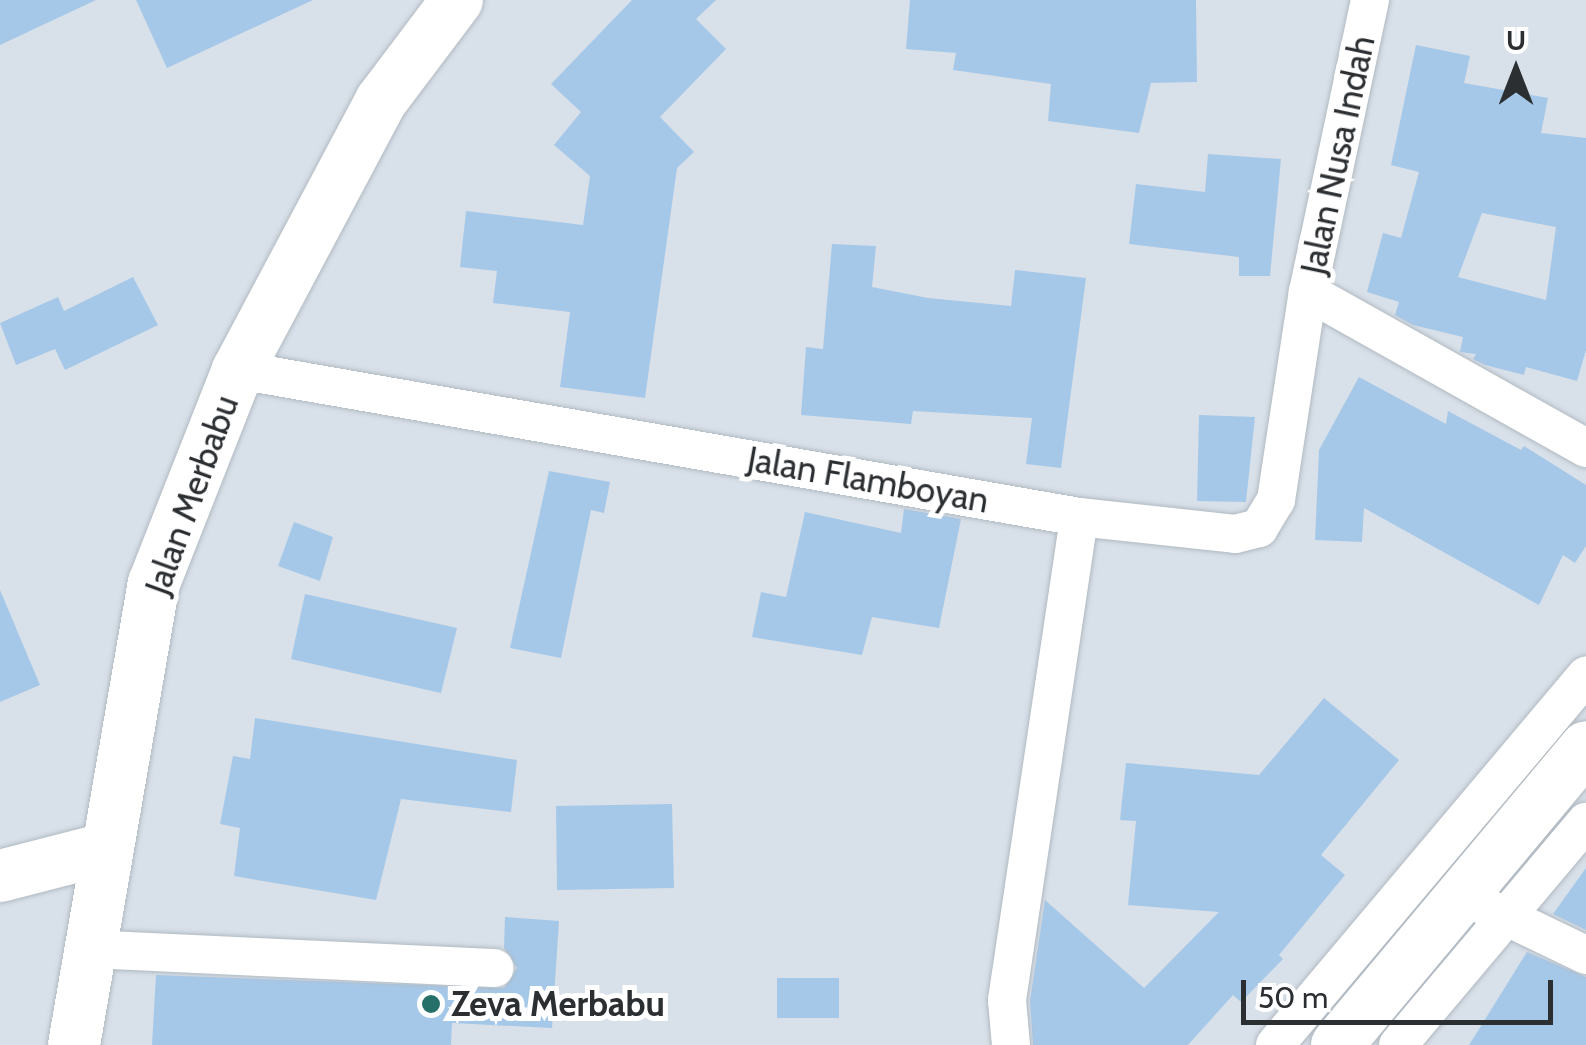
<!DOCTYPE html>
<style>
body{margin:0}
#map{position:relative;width:1586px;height:1045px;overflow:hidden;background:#d8e0e9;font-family:Cabin,sans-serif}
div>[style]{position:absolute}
.building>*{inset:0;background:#a6c8e8}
.roads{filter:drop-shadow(0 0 2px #b1b9c1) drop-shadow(0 0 2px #b1b9c1)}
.minor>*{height:38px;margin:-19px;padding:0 19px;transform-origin:19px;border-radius:19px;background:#fff}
.secondary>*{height:52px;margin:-26px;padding:0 26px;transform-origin:26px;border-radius:26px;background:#fff}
.dots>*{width:28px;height:28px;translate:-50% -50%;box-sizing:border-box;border:5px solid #fff;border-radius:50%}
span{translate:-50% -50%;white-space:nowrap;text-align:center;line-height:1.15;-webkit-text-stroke:10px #fff;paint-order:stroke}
.street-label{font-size:35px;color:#2c2f32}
.poi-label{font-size:35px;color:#2c2f32;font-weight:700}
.left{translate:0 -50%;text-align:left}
.north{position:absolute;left:1466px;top:20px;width:100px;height:100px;-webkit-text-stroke:8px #fff;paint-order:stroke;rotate:0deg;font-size:28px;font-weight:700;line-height:40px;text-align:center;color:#2c2f32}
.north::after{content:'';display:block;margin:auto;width:35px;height:45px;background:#2c2f32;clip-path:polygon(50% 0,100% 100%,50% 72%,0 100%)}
.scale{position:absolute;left:1241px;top:980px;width:312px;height:45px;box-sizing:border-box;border:5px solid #2c2f32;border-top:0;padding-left:12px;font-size:30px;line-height:35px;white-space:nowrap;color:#2c2f32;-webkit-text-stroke:8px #fff;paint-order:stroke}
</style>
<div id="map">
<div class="building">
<i style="clip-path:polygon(0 0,96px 0,0 45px)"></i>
<i style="clip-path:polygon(136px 0,313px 0,167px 68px)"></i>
<i style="clip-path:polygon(632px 0,716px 0,696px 19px,726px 49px,660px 117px,694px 152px,677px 168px,645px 398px,560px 387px,570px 312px,493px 303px,497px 271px,460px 267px,466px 211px,583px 225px,590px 176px,554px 145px,581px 112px,551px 84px)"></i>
<i style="clip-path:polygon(910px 0,1196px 0,1197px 82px,1151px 83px,1139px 133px,1048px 121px,1051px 84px,953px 70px,956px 53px,906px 49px)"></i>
<i style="clip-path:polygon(evenodd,1416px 45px,1470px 56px,1464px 83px,1548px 98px,1541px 133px,1586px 138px,1586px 350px,1577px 381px,1526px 367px,1524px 375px,1485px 365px,1473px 359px,1476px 354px,1460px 352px,1463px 337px,1413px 325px,1395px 315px,1399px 302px,1367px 292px,1383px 233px,1401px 238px,1419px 172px,1391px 165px,1416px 45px,1482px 213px,1556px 227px,1546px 300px,1458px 277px,1482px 213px)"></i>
<i style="clip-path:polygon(1208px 154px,1281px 159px,1270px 276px,1239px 276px,1239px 257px,1129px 244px,1136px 184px,1205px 192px)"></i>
<i style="clip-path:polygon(832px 244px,876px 246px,872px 287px,928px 298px,1011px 306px,1015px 270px,1086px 278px,1061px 468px,1026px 464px,1032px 418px,913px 411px,911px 424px,801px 415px,806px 347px,823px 349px)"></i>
<i style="clip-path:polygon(133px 277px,158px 325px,65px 370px,55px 349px,16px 365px,0 323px,58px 297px,64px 311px)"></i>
<i style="clip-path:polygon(1359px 377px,1446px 424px,1448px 411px,1521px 450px,1524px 446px,1586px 485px,1586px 546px,1575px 563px,1563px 555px,1539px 605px,1364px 508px,1362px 542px,1315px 540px,1319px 450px)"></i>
<i style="clip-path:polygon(1199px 415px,1255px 417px,1246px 502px,1197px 501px)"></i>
<i style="clip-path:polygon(549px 471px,610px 482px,604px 513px,591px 510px,561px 658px,510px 648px)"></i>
<i style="clip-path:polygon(904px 509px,961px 519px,939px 628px,872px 617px,862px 655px,752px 637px,761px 592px,786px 597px,805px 512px,901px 533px)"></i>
<i style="clip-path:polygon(294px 522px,333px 537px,320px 581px,278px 566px)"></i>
<i style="clip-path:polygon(0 590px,40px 685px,0 702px)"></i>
<i style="clip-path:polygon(305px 594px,457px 628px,441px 693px,291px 659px)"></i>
<i style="clip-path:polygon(1324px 698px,1399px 760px,1321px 855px,1345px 875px,1279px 955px,1283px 959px,1241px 1002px,1233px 995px,1188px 1045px,1033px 1045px,1030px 1001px,1045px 900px,1144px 988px,1219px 912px,1128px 905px,1136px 821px,1120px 820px,1126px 763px,1259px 775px)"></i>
<i style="clip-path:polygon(255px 718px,517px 760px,511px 812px,401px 799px,376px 900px,234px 876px,240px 828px,220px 824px,233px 756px,250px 759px)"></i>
<i style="clip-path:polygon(672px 804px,674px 888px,557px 890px,556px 806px)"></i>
<i style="clip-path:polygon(1586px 868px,1586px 930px,1553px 914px)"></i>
<i style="clip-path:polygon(505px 917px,559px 921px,552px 1028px,452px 1023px,451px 1045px,152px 1045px,156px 975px,504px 988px,517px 968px,504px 948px)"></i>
<i style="clip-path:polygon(1527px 952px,1586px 977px,1586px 1045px,1469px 1045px)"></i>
<i style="clip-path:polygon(777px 978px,839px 978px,839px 1018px,777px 1018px)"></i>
</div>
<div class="roads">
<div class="minor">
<i style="left:1370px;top:0;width:299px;rotate:102deg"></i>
<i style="left:1308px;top:292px;width:319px;rotate:29.3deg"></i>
<i style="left:238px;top:370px;width:854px;rotate:9.91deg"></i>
<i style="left:1079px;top:517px;width:157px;rotate:6.2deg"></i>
<i style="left:1235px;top:534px;width:25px;rotate:-14deg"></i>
<i style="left:1259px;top:528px;width:33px;rotate:-59deg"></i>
<i style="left:1276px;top:500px;width:210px;rotate:-81.3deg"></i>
<i style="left:1484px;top:906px;width:113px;rotate:25.7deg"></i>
<i style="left:89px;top:949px;width:406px;rotate:2.7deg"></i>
<i style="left:1011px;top:1045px;width:45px;rotate:-95.1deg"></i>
<i style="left:1007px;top:1000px;width:488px;rotate:-81.5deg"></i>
<i style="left:1275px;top:1045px;width:483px;rotate:-49.9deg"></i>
<i style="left:1398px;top:1045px;width:292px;rotate:-49.9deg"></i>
</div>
<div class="secondary">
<i style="left:0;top:876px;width:108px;rotate:-14.4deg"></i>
<i style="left:74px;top:1045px;width:469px;rotate:-80.2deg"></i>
<i style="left:154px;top:583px;width:229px;rotate:-68.5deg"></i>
<i style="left:238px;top:370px;width:305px;rotate:-62deg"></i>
<i style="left:381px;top:101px;width:126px;rotate:-53deg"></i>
<i style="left:1337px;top:1045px;width:388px;rotate:-50.1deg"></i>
</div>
</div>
<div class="dots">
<i style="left:431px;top:1004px;background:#27706a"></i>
</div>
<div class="street-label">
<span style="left:1338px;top:155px;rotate:-78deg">Jalan Nusa Indah</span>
<span style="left:868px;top:480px;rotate:10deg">Jalan Flamboyan</span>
<span style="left:192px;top:495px;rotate:-70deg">Jalan Merbabu</span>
</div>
<div class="poi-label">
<span class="left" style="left:451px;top:1004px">Zeva Merbabu</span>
</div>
<div class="north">U</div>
<div class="scale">50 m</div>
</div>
